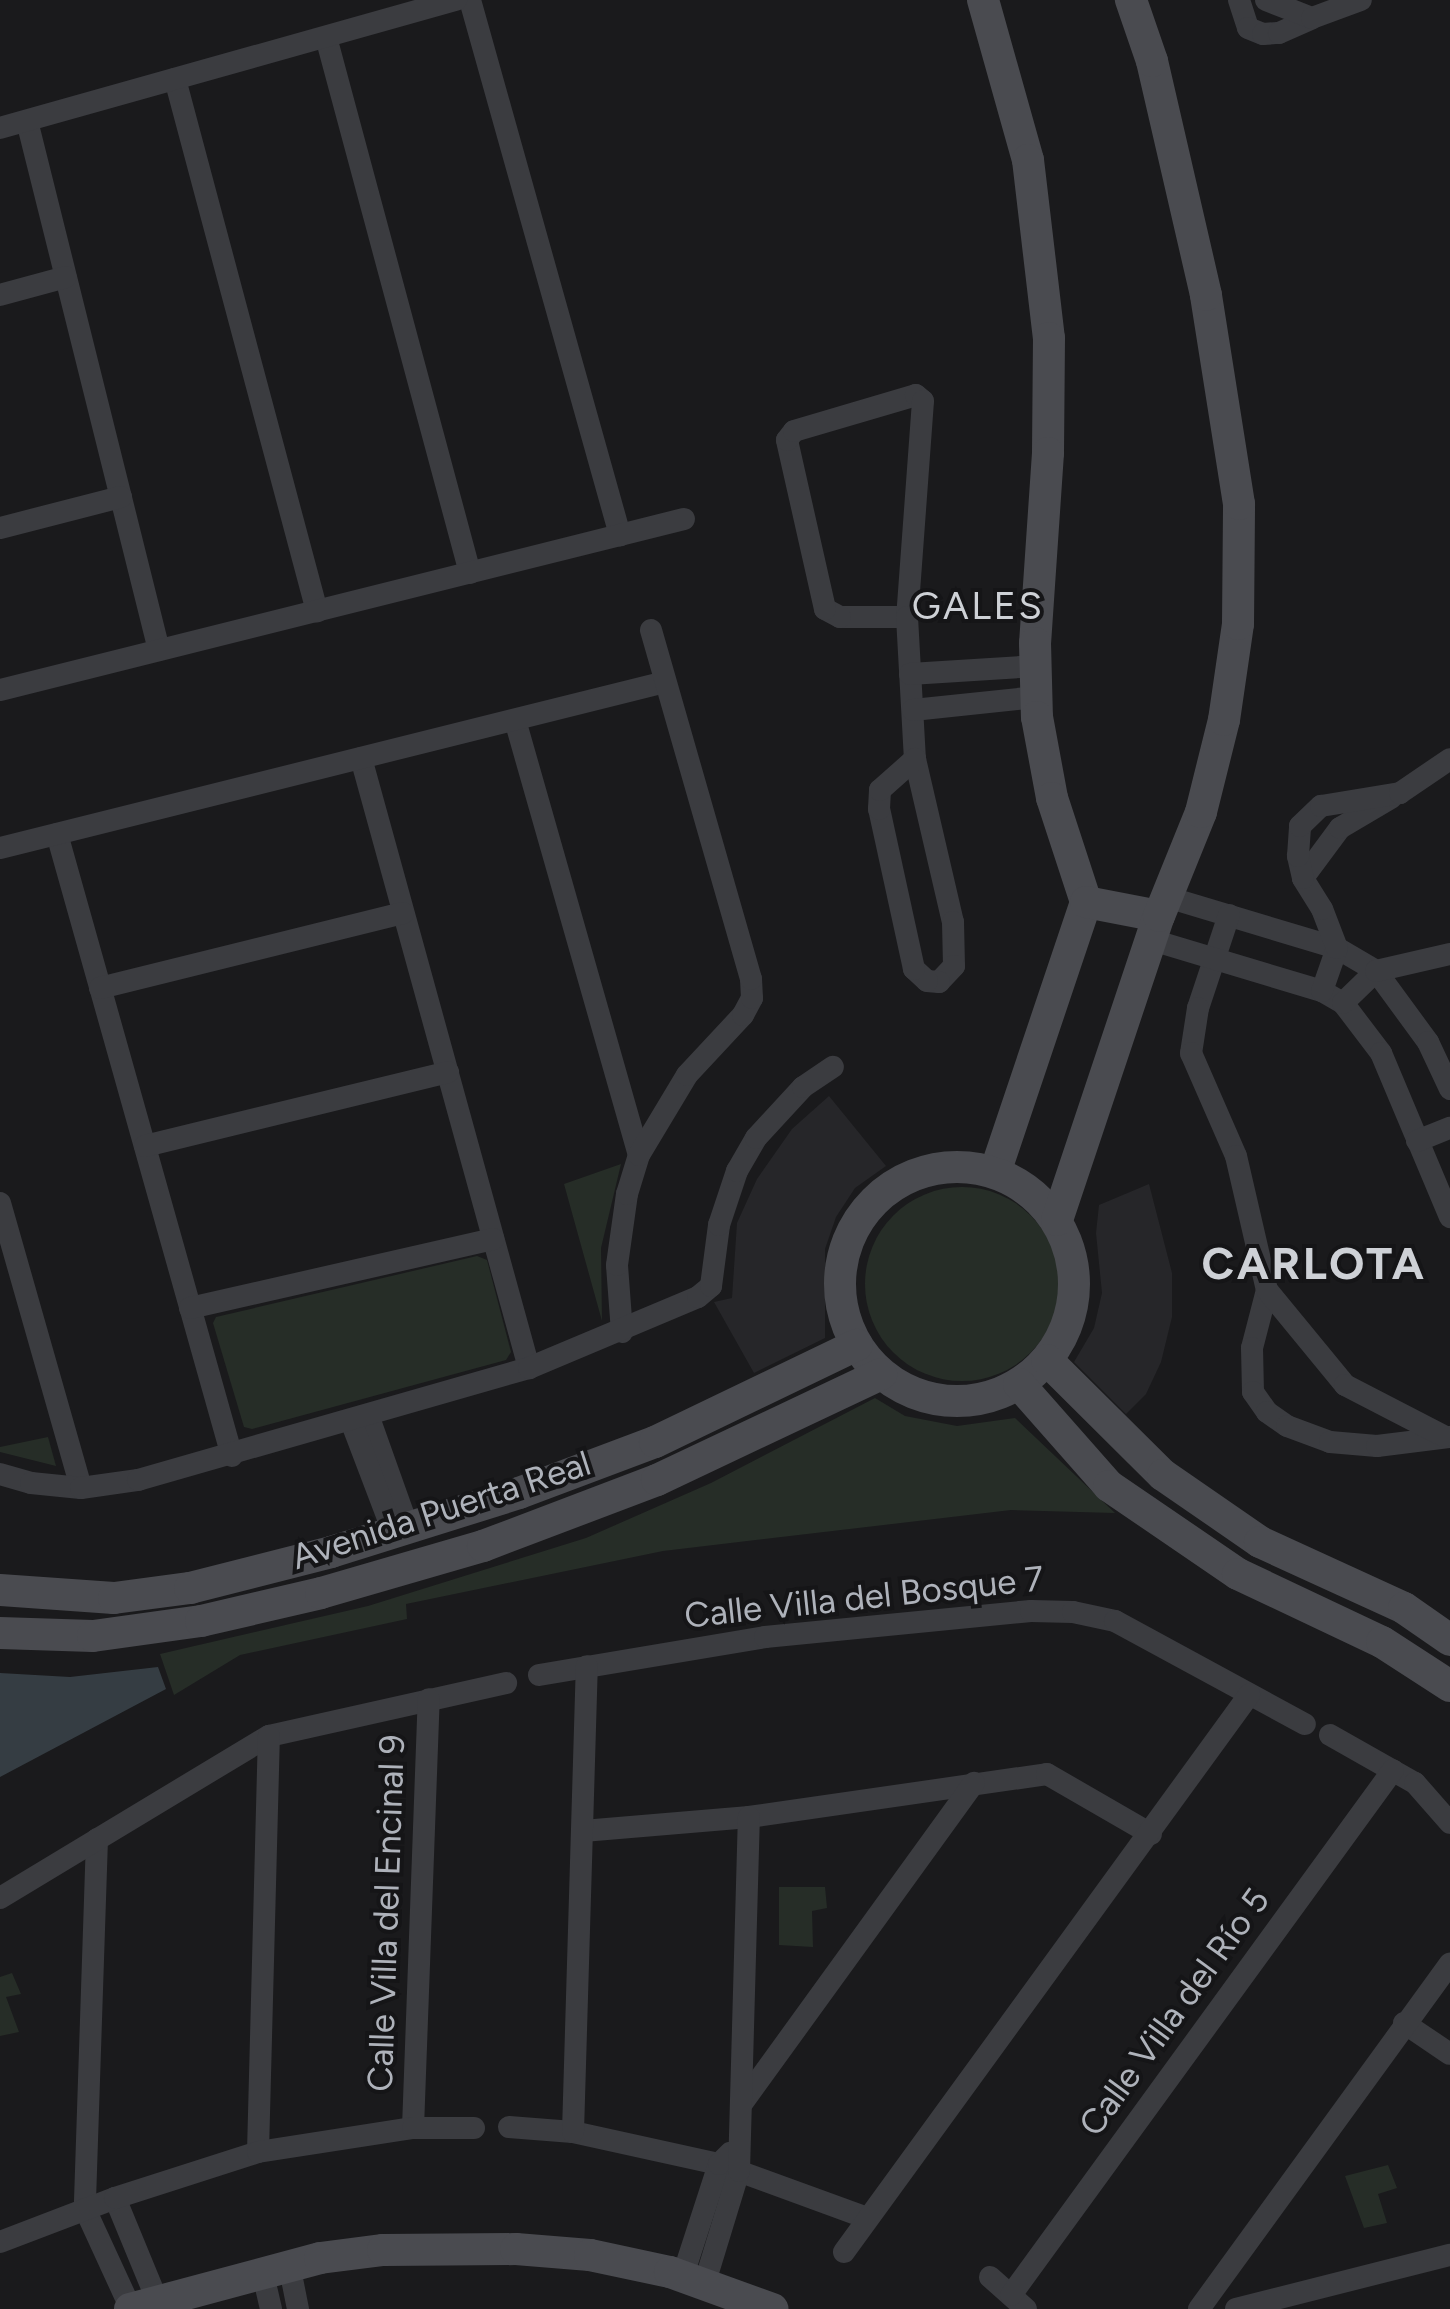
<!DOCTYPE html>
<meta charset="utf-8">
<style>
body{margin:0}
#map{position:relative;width:1450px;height:2309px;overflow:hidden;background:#1a1a1c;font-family:Figtree,sans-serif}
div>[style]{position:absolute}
.built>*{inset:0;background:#262629}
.green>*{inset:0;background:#262d27}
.round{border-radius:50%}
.water>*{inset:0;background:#353d43}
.street>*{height:22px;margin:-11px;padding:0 11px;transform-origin:11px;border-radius:11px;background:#3b3c40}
.secondary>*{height:32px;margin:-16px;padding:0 16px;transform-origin:16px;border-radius:16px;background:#4a4b50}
.secondary>.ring{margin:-16px;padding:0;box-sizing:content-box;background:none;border:32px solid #4a4b50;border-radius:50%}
span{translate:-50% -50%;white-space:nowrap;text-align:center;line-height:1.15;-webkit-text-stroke:8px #151517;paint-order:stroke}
.street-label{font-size:35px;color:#aeb2ba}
.neighbourhood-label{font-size:38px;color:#ced1d6;letter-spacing:2.5px}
.district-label{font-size:45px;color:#ced1d6;font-weight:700;letter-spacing:2.5px}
</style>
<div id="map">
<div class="built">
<i style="clip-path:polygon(829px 1096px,886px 1166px,855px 1188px,836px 1217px,825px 1249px,825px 1338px,754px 1373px,714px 1302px,732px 1298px,737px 1223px,757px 1179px,792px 1129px)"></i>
<i style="clip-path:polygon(1149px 1184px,1172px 1273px,1172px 1317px,1161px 1362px,1146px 1394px,1126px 1414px,1074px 1362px,1094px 1328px,1102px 1293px,1096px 1233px,1099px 1205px)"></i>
</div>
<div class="green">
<i style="clip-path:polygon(621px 1164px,601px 1248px,602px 1321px,564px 1184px)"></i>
<i class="round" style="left:865px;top:1187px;width:194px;height:194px"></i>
<i style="clip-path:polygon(477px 1256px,487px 1260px,511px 1352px,506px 1360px,252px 1429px,244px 1427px,213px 1323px,216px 1317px)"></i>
<i style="clip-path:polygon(875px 1398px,905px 1416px,957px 1426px,1015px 1418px,1115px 1513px,1011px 1510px,663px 1551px,406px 1604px,407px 1619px,240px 1655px,174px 1695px,160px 1654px,368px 1606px,586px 1538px,711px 1483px)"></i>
<i style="clip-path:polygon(48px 1437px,56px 1466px,0 1452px,0 1447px)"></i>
<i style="clip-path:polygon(779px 1887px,825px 1887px,827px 1908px,812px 1911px,813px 1947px,779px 1945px)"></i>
<i style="clip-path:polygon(12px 1973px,21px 1994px,6px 1997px,19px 2032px,0 2036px,0 1977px)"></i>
<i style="clip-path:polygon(1388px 2165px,1397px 2188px,1378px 2194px,1387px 2223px,1364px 2228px,1345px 2176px)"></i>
</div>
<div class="water">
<i style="clip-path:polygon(158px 1667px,166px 1689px,0 1777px,0 1673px,70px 1677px)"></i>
</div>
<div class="street">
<i style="left:470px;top:0;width:556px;rotate:74.34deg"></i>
<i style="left:1239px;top:0;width:29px;rotate:72deg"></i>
<i style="left:1248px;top:28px;width:16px;rotate:22deg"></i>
<i style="left:1263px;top:34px;width:16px;rotate:-4deg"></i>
<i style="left:1279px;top:33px;width:36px;rotate:-24deg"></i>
<i style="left:1266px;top:0;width:49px;rotate:21.4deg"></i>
<i style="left:1312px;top:18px;width:52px;rotate:-20.2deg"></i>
<i style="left:326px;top:37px;width:555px;rotate:74.96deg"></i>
<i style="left:175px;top:79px;width:551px;rotate:75.06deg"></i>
<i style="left:27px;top:121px;width:545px;rotate:75.99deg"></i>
<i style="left:0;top:128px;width:474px;rotate:-15.7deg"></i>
<i style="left:0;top:295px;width:68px;rotate:-15.3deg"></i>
<i style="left:0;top:528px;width:125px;rotate:-14.4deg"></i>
<i style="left:907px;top:617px;width:67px;rotate:180deg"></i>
<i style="left:840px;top:617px;width:17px;rotate:-152deg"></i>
<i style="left:825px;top:609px;width:173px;rotate:-102.7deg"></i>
<i style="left:787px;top:440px;width:11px;rotate:-52deg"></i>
<i style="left:794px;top:431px;width:127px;rotate:-16.4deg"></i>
<i style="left:916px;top:395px;width:9px;rotate:41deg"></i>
<i style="left:923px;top:401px;width:217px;rotate:94.2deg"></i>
<i style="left:907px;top:617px;width:142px;rotate:86.8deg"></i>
<i style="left:915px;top:759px;width:167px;rotate:76.9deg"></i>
<i style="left:953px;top:922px;width:44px;rotate:88.7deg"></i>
<i style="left:954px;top:966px;width:22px;rotate:133deg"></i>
<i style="left:939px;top:982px;width:12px;rotate:-175deg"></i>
<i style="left:927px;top:981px;width:18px;rotate:-137deg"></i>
<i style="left:914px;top:969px;width:164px;rotate:-102.3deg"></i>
<i style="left:879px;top:809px;width:19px;rotate:-87deg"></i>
<i style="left:880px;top:790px;width:47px;rotate:-41.5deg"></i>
<i style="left:910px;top:674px;width:126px;rotate:-3.6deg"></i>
<i style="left:0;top:690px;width:705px;rotate:-14.04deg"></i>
<i style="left:913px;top:710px;width:125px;rotate:-6deg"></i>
<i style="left:515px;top:720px;width:452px;rotate:74.1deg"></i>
<i style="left:361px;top:758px;width:633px;rotate:74.6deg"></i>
<i style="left:57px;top:834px;width:646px;rotate:74.29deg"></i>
<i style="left:0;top:848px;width:685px;rotate:-14.02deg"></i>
<i style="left:1303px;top:878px;width:62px;rotate:-53.5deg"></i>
<i style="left:1340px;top:828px;width:59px;rotate:-30.5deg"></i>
<i style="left:1167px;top:897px;width:177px;rotate:16.7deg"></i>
<i style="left:1337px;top:948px;width:45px;rotate:30.5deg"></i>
<i style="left:1376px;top:971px;width:88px;rotate:53.8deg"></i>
<i style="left:1428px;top:1042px;width:52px;rotate:64.9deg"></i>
<i style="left:1229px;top:915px;width:98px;rotate:108.4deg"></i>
<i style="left:1198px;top:1008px;width:46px;rotate:98.8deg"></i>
<i style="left:1191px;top:1053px;width:112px;rotate:66.4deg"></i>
<i style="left:1236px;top:1156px;width:138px;rotate:77deg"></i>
<i style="left:1267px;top:1290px;width:60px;rotate:104.5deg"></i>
<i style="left:1252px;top:1348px;width:44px;rotate:88.7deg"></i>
<i style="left:1253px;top:1392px;width:24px;rotate:55deg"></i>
<i style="left:1267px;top:1412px;width:24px;rotate:35deg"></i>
<i style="left:1287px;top:1426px;width:46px;rotate:20.4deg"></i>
<i style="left:1330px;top:1442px;width:47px;rotate:4.9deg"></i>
<i style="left:1377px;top:1446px;width:74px;rotate:-7deg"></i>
<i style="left:1152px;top:940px;width:177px;rotate:16.7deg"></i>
<i style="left:1322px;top:991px;width:24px;rotate:30deg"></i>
<i style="left:1343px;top:1003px;width:63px;rotate:52.8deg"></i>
<i style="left:1381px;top:1053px;width:178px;rotate:67.2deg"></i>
<i style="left:100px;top:988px;width:312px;rotate:-13.9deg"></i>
<i style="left:1322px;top:991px;width:46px;rotate:-70.8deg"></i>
<i style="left:1337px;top:948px;width:42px;rotate:-111deg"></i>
<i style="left:1322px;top:909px;width:36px;rotate:-122deg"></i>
<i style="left:1303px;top:878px;width:23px;rotate:-103deg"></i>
<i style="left:1298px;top:856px;width:30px;rotate:-86deg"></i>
<i style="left:1300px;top:826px;width:29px;rotate:-44deg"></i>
<i style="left:1321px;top:806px;width:80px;rotate:-9.3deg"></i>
<i style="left:1400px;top:793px;width:60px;rotate:-34.2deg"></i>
<i style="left:1343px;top:1003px;width:46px;rotate:-44.1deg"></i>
<i style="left:1376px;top:971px;width:76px;rotate:-12.9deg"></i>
<i style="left:1417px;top:1141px;width:35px;rotate:-22deg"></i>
<i style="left:145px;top:1146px;width:312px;rotate:-13.7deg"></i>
<i style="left:0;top:1203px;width:296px;rotate:74.1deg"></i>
<i style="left:1267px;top:1290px;width:123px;rotate:50.6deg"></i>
<i style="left:1345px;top:1385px;width:111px;rotate:27.3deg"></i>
<i style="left:190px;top:1308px;width:311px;rotate:-12.8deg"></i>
<i style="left:622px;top:1332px;width:67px;rotate:-94.3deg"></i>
<i style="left:617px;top:1265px;width:72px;rotate:-82deg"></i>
<i style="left:627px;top:1194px;width:41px;rotate:-72.9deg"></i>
<i style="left:639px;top:1155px;width:93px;rotate:-59deg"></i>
<i style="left:687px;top:1075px;width:82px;rotate:-47deg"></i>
<i style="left:743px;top:1015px;width:19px;rotate:-62deg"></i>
<i style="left:752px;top:998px;width:19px;rotate:-93deg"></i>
<i style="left:751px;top:979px;width:363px;rotate:-106deg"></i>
<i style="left:368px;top:1415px;width:122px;rotate:70.4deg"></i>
<i style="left:351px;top:1421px;width:121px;rotate:69.2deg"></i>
<i style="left:0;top:1474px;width:32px;rotate:16deg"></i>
<i style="left:31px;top:1483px;width:50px;rotate:5.7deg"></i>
<i style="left:81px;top:1488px;width:58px;rotate:-8deg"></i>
<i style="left:138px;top:1480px;width:407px;rotate:-16deg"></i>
<i style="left:529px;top:1368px;width:183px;rotate:-22.8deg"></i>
<i style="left:698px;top:1297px;width:17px;rotate:-40deg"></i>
<i style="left:711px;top:1286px;width:62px;rotate:-82.5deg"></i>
<i style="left:719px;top:1225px;width:57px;rotate:-71.6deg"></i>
<i style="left:737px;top:1171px;width:38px;rotate:-60deg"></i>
<i style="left:756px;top:1138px;width:69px;rotate:-47.3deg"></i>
<i style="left:803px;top:1087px;width:36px;rotate:-34deg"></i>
<i style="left:539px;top:1675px;width:229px;rotate:-9.5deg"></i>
<i style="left:765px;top:1637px;width:267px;rotate:-5.6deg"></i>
<i style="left:1031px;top:1611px;width:42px;rotate:1.4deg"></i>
<i style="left:1073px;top:1612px;width:43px;rotate:12.1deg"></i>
<i style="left:1115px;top:1621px;width:216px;rotate:28.5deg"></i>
<i style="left:1330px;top:1735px;width:98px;rotate:29.5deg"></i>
<i style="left:1415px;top:1783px;width:53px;rotate:48.8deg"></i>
<i style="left:583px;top:1831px;width:167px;rotate:-4.8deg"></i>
<i style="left:749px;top:1817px;width:301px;rotate:-8.2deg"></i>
<i style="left:1047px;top:1774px;width:120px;rotate:30deg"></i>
<i style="left:97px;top:1839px;width:370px;rotate:91.9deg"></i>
<i style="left:85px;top:2209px;width:110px;rotate:65.3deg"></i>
<i style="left:0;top:1898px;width:314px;rotate:-31.1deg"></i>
<i style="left:269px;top:1736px;width:243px;rotate:-12.6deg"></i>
<i style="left:1404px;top:2023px;width:55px;rotate:34deg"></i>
<i style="left:743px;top:2102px;width:394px;rotate:-54.1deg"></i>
<i style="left:509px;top:2127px;width:64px;rotate:4.5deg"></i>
<i style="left:573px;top:2132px;width:149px;rotate:12.4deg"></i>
<i style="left:719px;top:2164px;width:158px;rotate:20deg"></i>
<i style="left:413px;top:2128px;width:429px;rotate:-87.9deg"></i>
<i style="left:573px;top:2132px;width:466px;rotate:-88.3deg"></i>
<i style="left:258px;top:2152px;width:416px;rotate:-88.5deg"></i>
<i style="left:115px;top:2198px;width:110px;rotate:67.6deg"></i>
<i style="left:0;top:2242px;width:123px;rotate:-20.9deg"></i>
<i style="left:115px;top:2198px;width:150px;rotate:-17.8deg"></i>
<i style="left:258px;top:2152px;width:157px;rotate:-8.8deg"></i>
<i style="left:413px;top:2128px;width:61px"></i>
<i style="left:844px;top:2252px;width:689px;rotate:-53.98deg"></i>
<i style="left:289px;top:2264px;width:46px;rotate:78.7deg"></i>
<i style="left:262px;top:2270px;width:40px;rotate:77deg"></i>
<i style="left:683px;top:2275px;width:117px;rotate:-72deg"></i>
<i style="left:719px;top:2164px;width:16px;rotate:-45deg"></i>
<i style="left:990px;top:2277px;width:48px;rotate:41.6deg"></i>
<i style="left:705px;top:2282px;width:116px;rotate:-73deg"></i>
<i style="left:739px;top:2171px;width:354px;rotate:-88.4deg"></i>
<i style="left:1011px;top:2295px;width:649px;rotate:-53.96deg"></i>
<i style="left:1199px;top:2309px;width:427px;rotate:-54deg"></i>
<i style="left:1236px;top:2309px;width:221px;rotate:-14.2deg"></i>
</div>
<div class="secondary">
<i style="left:983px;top:0;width:166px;rotate:74.3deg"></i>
<i style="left:1028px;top:160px;width:179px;rotate:83.3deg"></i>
<i style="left:1049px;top:338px;width:115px;rotate:90.5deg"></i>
<i style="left:1048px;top:453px;width:190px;rotate:93.9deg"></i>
<i style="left:1035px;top:643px;width:74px;rotate:88.5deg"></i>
<i style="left:1037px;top:717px;width:82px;rotate:79.5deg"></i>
<i style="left:1052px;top:798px;width:109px;rotate:71.9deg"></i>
<i style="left:1086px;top:902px;width:285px;rotate:108.6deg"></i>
<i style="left:1086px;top:902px;width:74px;rotate:10.9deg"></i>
<i class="ring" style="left:840px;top:1167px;width:202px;height:202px"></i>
<i style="left:1057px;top:1220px;width:321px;rotate:-71.5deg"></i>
<i style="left:1159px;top:916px;width:112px;rotate:-68deg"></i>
<i style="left:1201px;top:812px;width:95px;rotate:-76deg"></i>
<i style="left:1224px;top:720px;width:97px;rotate:-81.7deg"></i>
<i style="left:1238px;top:624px;width:120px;rotate:-89.5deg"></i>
<i style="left:1239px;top:504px;width:212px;rotate:-99deg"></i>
<i style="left:1206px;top:295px;width:240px;rotate:-103deg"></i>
<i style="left:1152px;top:61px;width:65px;rotate:-109deg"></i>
<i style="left:1047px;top:1360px;width:163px;rotate:44.8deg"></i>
<i style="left:1163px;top:1475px;width:118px;rotate:34.6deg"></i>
<i style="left:1260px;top:1542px;width:158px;rotate:24.6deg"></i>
<i style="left:1404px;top:1608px;width:56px;rotate:34.8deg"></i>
<i style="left:1019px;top:1384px;width:136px;rotate:48.6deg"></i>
<i style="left:1109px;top:1486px;width:156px;rotate:34.3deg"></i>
<i style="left:1238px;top:1574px;width:159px;rotate:25.3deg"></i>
<i style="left:1382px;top:1642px;width:81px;rotate:32.9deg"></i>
<i style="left:0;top:1590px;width:114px;rotate:4deg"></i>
<i style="left:114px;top:1598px;width:77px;rotate:-7.5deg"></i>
<i style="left:190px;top:1588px;width:146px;rotate:-14.3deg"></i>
<i style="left:331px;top:1552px;width:197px;rotate:-17.4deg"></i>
<i style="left:519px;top:1493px;width:145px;rotate:-20.6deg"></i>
<i style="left:655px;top:1442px;width:224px;rotate:-25.7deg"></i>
<i style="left:0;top:1633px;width:93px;rotate:1.8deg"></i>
<i style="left:93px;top:1636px;width:109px;rotate:-7.9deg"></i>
<i style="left:201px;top:1621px;width:123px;rotate:-13.1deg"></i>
<i style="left:321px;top:1593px;width:169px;rotate:-16.2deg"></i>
<i style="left:483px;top:1546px;width:186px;rotate:-20.8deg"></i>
<i style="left:657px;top:1480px;width:248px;rotate:-25.3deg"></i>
<i style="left:130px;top:2309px;width:197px;rotate:-15deg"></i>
<i style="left:320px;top:2258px;width:64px;rotate:-7.2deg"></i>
<i style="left:383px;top:2250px;width:133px;rotate:-0.4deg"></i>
<i style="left:516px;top:2249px;width:74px;rotate:4.6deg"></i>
<i style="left:590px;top:2255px;width:82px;rotate:12deg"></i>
<i style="left:670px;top:2272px;width:109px;rotate:19.9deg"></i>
</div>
<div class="street-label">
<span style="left:441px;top:1510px;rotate:-18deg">Avenida Puerta Real</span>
<span style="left:864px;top:1597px;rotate:-6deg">Calle Villa del Bosque 7</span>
<span style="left:386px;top:1913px;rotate:-88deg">Calle Villa del Encinal 9</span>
<span style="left:1174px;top:2012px;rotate:-54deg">Calle Villa del Río 5</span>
</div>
<div class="neighbourhood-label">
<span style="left:978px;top:607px">GALES</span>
</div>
<div class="district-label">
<span style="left:1314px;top:1264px">CARLOTA</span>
</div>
</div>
